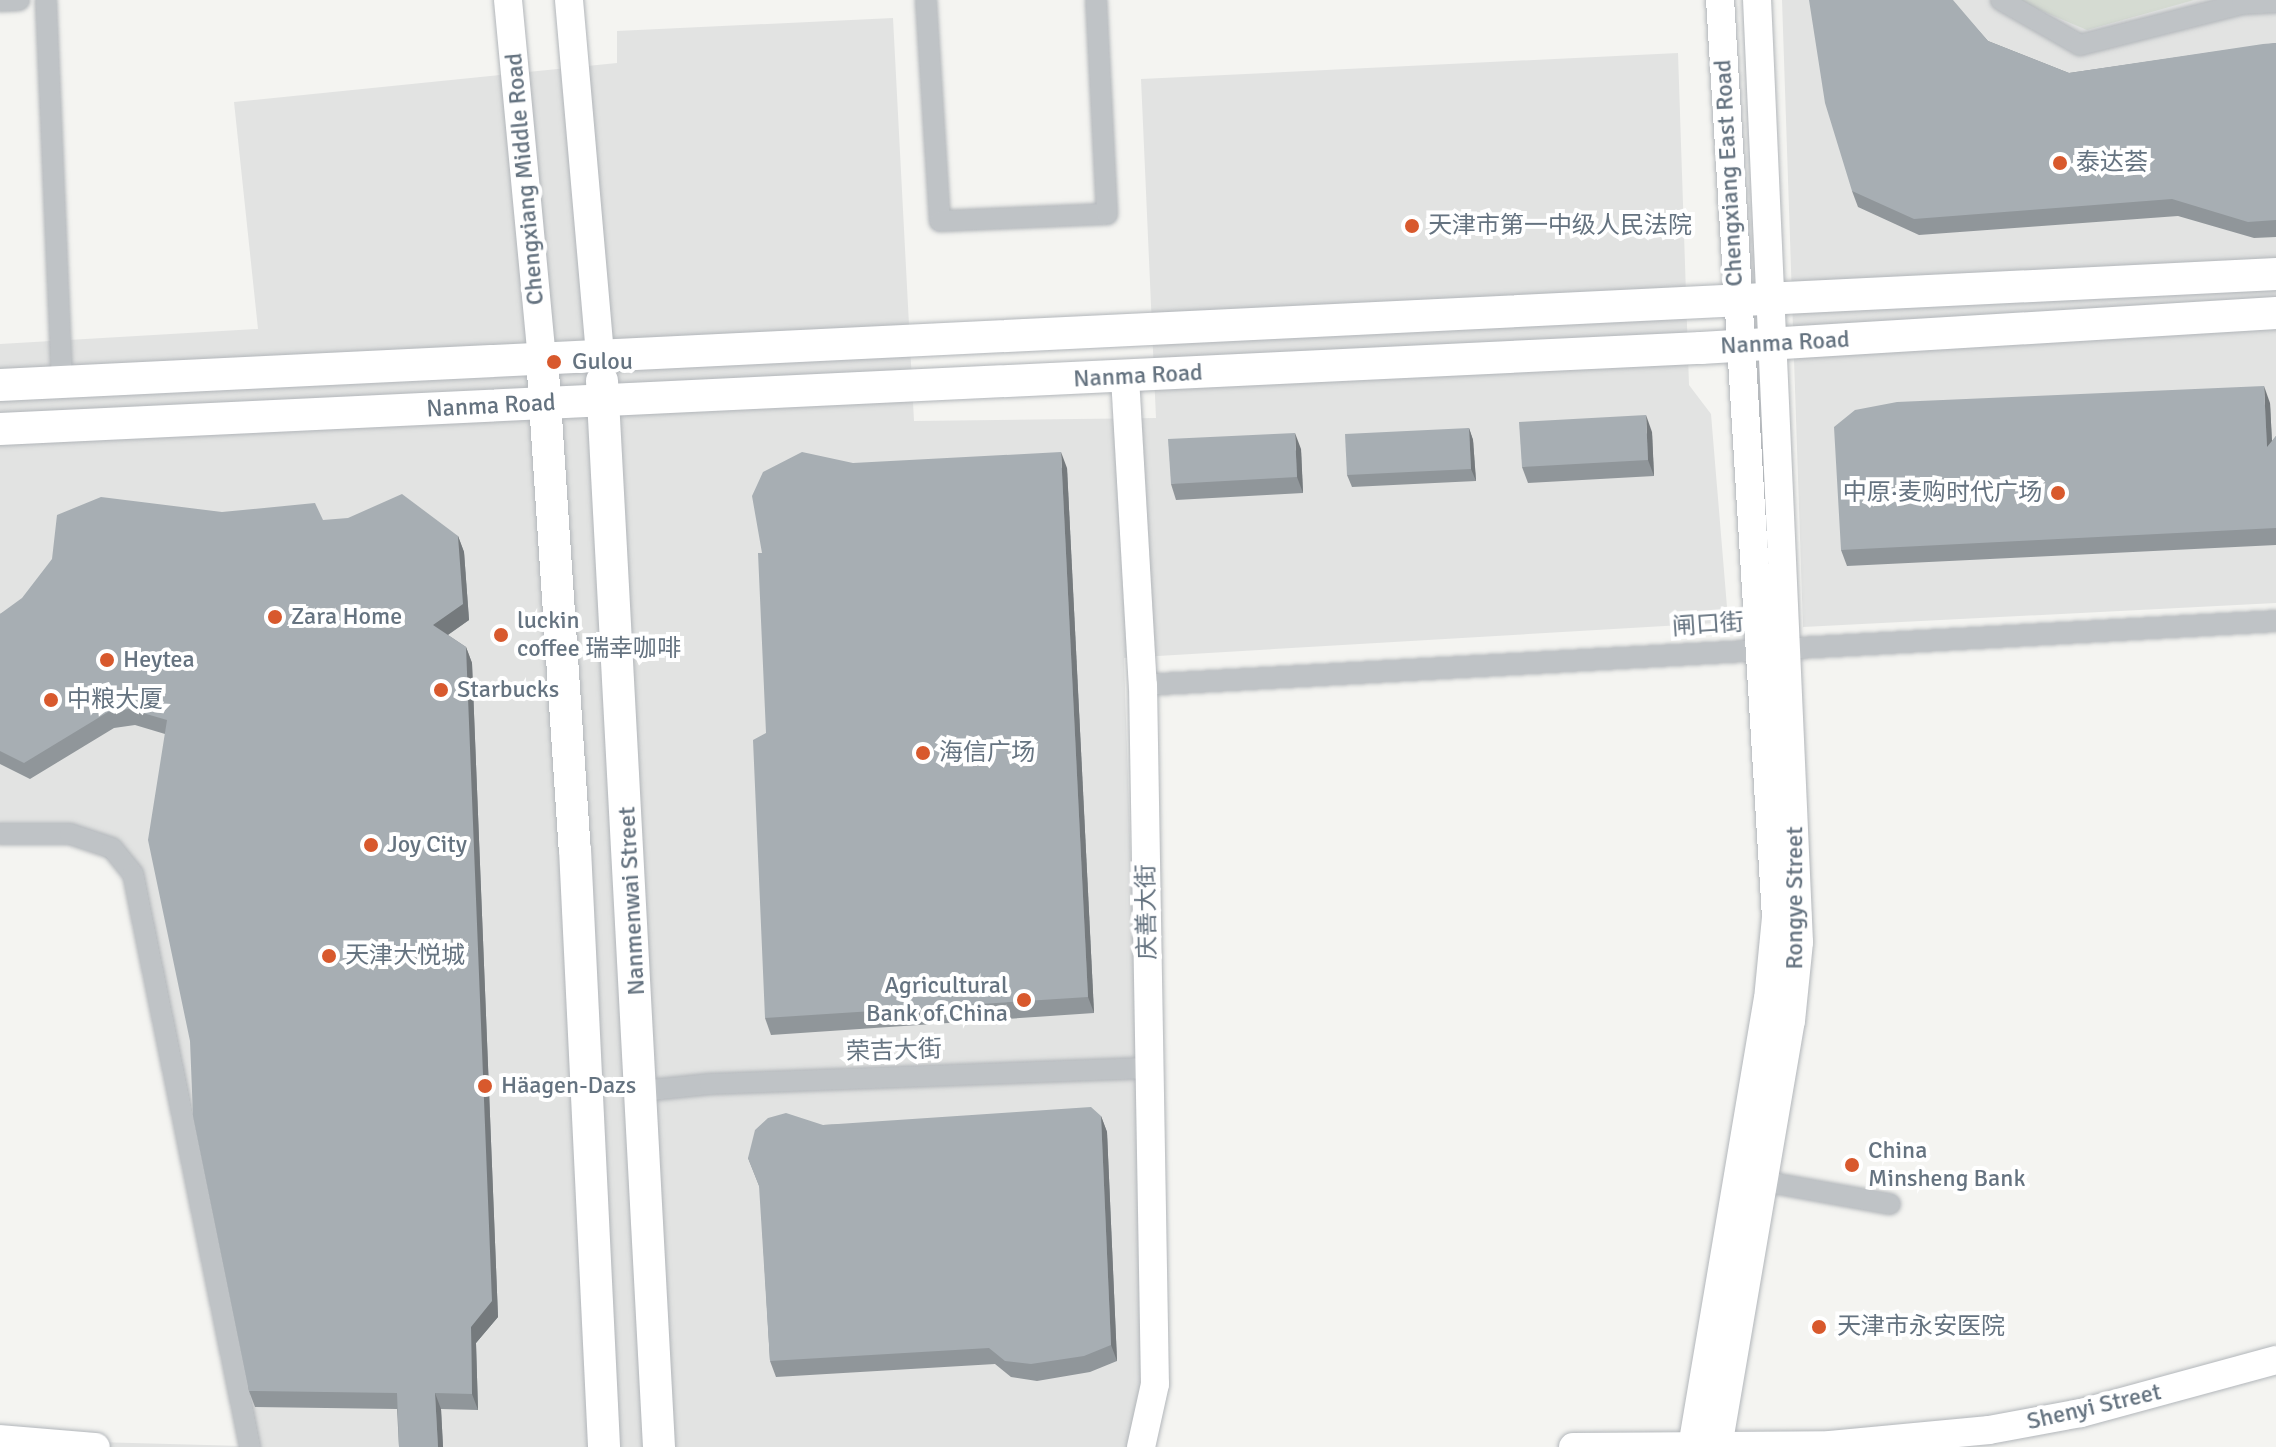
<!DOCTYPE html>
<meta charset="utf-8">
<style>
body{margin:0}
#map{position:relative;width:2276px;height:1447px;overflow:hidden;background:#f4f4f1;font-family:Signika,"Noto Sans SC",sans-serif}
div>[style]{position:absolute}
.built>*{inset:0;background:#e2e3e2}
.green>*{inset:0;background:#d5dbd2}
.roads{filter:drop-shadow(0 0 2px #b2b6ba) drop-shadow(0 0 2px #b2b6ba)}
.street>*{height:20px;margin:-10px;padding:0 10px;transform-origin:10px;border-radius:10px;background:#bfc3c6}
.secondary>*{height:28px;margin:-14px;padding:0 14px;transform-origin:14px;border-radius:14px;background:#fff}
.primary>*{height:32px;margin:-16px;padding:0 16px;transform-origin:16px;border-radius:16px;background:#fff}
.wall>*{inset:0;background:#90969a}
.shaded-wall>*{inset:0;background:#757a7d}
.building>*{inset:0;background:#a7aeb3}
.dots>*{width:22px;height:22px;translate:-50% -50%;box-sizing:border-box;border:4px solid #fff;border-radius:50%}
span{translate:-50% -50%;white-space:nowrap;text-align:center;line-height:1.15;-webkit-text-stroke:8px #fff;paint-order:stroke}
.poi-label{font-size:24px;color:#657380}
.left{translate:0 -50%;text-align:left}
.right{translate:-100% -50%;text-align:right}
.street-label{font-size:24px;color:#657380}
</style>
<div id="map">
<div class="built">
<i style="clip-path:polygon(1782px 0,2276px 0,2276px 603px,1803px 627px)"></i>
<i style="clip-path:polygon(893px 18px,914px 421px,1156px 418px,1141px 79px,1678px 53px,1689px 385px,1711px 414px,1727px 607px,1716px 623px,1124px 658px,1150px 1447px,60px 1447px,58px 1441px,244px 1446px,129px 871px,73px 839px,0 838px,0 344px,258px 329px,234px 102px,617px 63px,617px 31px)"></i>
</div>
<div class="green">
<i style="clip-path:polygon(2016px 0,2194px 0,2087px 30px)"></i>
</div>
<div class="roads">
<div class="street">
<i style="left:46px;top:0;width:382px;rotate:87.6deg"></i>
<i style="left:926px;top:0;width:221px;rotate:86.4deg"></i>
<i style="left:940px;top:221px;width:167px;rotate:-2.4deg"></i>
<i style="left:1107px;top:214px;width:214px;rotate:-92.9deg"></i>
<i style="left:2001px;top:0;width:91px;rotate:29.7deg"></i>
<i style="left:2080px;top:45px;width:167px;rotate:-14.2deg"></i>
<i style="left:2242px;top:4px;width:34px;rotate:-3deg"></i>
<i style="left:0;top:1px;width:19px;rotate:-3deg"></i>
<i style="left:1143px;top:685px;width:1135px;rotate:-3.23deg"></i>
<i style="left:0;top:834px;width:70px"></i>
<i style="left:70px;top:834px;width:44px;rotate:18.4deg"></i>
<i style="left:112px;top:848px;width:33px;rotate:51deg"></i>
<i style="left:133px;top:874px;width:585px;rotate:78.46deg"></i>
<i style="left:642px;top:1091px;width:68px;rotate:-5.9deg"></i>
<i style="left:710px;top:1084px;width:439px;rotate:-2.1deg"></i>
<i style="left:1762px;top:1181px;width:130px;rotate:10.2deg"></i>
</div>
<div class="secondary">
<i style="left:508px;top:0;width:359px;rotate:84.6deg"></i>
<i style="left:569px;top:0;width:355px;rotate:85deg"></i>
<i style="left:1125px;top:377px;width:309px;rotate:86.7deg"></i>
<i style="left:1143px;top:685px;width:699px;rotate:89.02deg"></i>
<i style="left:1155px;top:1384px;width:65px;rotate:102.5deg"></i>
<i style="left:0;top:1439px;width:96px;rotate:4.8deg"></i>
<i style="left:1573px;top:1447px;width:257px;rotate:-0.4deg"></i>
<i style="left:1830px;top:1445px;width:160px;rotate:-5.4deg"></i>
<i style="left:1989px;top:1430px;width:94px;rotate:-10.5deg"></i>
<i style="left:2081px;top:1413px;width:202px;rotate:-15.2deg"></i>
<i style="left:1692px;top:1447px;width:454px;rotate:-80.4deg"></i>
<i style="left:1768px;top:999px;width:82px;rotate:-84.4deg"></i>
<i style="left:1776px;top:917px;width:919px;rotate:-93.49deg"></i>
<i style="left:1718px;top:1447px;width:432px;rotate:-80.3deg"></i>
<i style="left:1791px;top:1021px;width:79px;rotate:-84.2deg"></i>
<i style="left:1799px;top:942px;width:943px;rotate:-92.55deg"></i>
</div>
<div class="primary">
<i style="left:542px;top:357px;width:493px;rotate:86.2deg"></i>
<i style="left:575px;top:849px;width:599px;rotate:87.22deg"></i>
<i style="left:602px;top:381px;width:1068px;rotate:86.94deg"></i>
<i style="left:0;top:385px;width:2279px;rotate:-2.79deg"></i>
<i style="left:0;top:429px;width:1703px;rotate:-2.73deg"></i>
<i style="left:1701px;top:348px;width:576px;rotate:-3.48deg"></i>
</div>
</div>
<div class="wall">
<i style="clip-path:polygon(1954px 3px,1988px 41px,2069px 73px,2276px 43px,2276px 237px,2254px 238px,2178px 216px,1919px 235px,1858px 207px,1852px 191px)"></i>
<i style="clip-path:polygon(2270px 403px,2272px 441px,2276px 436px,2276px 545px,1847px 566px,1841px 550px)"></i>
<i style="clip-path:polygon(1469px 428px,1473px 440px,1476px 481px,1352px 487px,1347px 475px)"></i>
<i style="clip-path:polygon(1652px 432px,1654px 476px,1528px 483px,1522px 467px)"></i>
<i style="clip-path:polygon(1301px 449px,1303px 493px,1176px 500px,1171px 484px)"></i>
<i style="clip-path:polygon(853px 463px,1067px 468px,1094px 1013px,771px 1035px,765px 1018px,766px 733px)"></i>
<i style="clip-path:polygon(222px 512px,323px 520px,458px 536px,464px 552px,469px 620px,448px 635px,466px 647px,472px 663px,498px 1317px,476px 1343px,478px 1410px,441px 1409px,443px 1447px,399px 1447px,397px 1409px,255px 1407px,249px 1391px,165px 734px,135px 725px,114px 728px,30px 779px,0 764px,0 614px)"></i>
<i style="clip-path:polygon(1101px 1116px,1107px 1132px,1117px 1361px,1090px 1372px,1037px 1381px,1011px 1377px,995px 1364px,776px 1377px,770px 1361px,760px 1188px,748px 1158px,823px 1125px)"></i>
</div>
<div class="shaded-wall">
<i style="clip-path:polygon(2264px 386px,2270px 403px,2273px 463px,2267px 447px)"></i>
<i style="clip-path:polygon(1646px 415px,1652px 432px,1654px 476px,1648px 460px)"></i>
<i style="clip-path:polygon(1469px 428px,1473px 440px,1476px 481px,1471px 469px)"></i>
<i style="clip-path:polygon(1295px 433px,1301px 449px,1303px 493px,1297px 477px)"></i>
<i style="clip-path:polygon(1061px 452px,1067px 468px,1094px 1013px,1088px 997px)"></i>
<i style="clip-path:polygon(458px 536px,464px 552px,469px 620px,439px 641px,433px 625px)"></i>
<i style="clip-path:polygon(466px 647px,472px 663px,498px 1317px,476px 1343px,478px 1410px,472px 1394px,471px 1327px)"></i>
<i style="clip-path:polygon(1101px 1116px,1107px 1132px,1117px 1361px,1111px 1345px)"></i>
<i style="clip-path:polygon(435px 1393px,441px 1409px,443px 1447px,438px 1447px)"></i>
</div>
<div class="building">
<i style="clip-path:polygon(1809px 0,1953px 0,1988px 41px,2069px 73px,2263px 44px,2276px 43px,2276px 220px,2248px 222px,2172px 199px,1914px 219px,1852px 191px,1825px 103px)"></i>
<i style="clip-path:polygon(2264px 386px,2267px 447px,2276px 436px,2276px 528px,1841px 550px,1834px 427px,1855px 410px,1897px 402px)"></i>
<i style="clip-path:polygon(1646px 415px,1648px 460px,1522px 467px,1519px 422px)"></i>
<i style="clip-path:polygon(1469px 428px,1471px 469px,1347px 475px,1345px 434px)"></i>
<i style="clip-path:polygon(1295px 433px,1297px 477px,1171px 484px,1168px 439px)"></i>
<i style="clip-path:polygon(802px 452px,853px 463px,1061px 452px,1088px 997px,765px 1018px,753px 740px,766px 733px,758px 553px,762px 553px,752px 496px,763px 472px)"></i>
<i style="clip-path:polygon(402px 494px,458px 536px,463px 604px,433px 625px,466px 647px,492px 1301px,471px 1327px,472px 1394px,435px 1393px,438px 1447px,399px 1447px,397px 1393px,249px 1391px,193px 1116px,190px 1041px,148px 840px,167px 720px,129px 709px,108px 712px,24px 763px,0 751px,0 614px,22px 598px,52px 559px,57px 515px,101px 497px,222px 512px,315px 503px,323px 520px,348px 518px)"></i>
<i style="clip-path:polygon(1091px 1107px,1101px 1116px,1111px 1345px,1084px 1356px,1031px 1364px,1005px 1361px,989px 1348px,770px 1361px,759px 1186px,748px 1158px,755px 1130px,768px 1118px,786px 1113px,823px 1125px)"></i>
</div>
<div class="dots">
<i style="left:2060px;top:163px;background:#d8592d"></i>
<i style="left:1412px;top:226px;background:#d8592d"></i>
<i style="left:554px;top:362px;background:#d8592d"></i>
<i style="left:2058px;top:493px;background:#d8592d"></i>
<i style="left:275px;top:617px;background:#d8592d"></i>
<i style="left:501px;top:635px;background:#d8592d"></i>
<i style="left:107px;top:660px;background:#d8592d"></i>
<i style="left:441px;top:690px;background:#d8592d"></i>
<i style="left:51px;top:700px;background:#d8592d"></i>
<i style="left:923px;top:753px;background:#d8592d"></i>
<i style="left:371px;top:845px;background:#d8592d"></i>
<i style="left:329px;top:956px;background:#d8592d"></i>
<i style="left:1024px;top:1000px;background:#d8592d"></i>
<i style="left:485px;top:1086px;background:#d8592d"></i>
<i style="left:1852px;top:1165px;background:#d8592d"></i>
<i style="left:1819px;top:1327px;background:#d8592d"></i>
</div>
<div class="poi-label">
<span class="left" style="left:2076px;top:163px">泰达荟</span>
<span class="left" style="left:1428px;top:226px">天津市第一中级人民法院</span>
<span class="left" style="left:572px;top:362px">Gulou</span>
<span class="right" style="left:2042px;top:493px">中原·麦购时代广场</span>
<span class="left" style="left:291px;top:617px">Zara Home</span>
<span class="left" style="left:517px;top:635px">luckin<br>coffee 瑞幸咖啡</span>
<span class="left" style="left:123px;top:660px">Heytea</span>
<span class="left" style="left:457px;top:690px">Starbucks</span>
<span class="left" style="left:67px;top:700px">中粮大厦</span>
<span class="left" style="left:939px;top:753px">海信广场</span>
<span class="left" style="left:387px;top:845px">Joy City</span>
<span class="left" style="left:345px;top:956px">天津大悦城</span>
<span class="right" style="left:1008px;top:1000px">Agricultural<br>Bank of China</span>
<span class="left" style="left:501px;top:1086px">Häagen-Dazs</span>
<span class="left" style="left:1868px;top:1165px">China<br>Minsheng Bank</span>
<span class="left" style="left:1837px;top:1327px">天津市永安医院</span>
</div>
<div class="street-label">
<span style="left:1729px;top:173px;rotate:-93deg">Chengxiang East Road</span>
<span style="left:525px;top:179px;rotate:-95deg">Chengxiang Middle Road</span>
<span style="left:1785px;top:343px;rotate:-3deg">Nanma Road</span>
<span style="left:1138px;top:376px;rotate:-3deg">Nanma Road</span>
<span style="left:491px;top:406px;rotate:-3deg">Nanma Road</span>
<span style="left:1708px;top:625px;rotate:-4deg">闸口街</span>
<span style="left:1795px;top:898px;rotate:-90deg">Rongye Street</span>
<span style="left:632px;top:901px;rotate:-93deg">Nanmenwai Street</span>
<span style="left:1147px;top:912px;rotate:-91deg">庆善大街</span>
<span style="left:894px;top:1051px;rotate:-2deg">荣吉大街</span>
<span style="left:2094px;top:1407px;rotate:-13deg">Shenyi Street</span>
</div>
</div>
